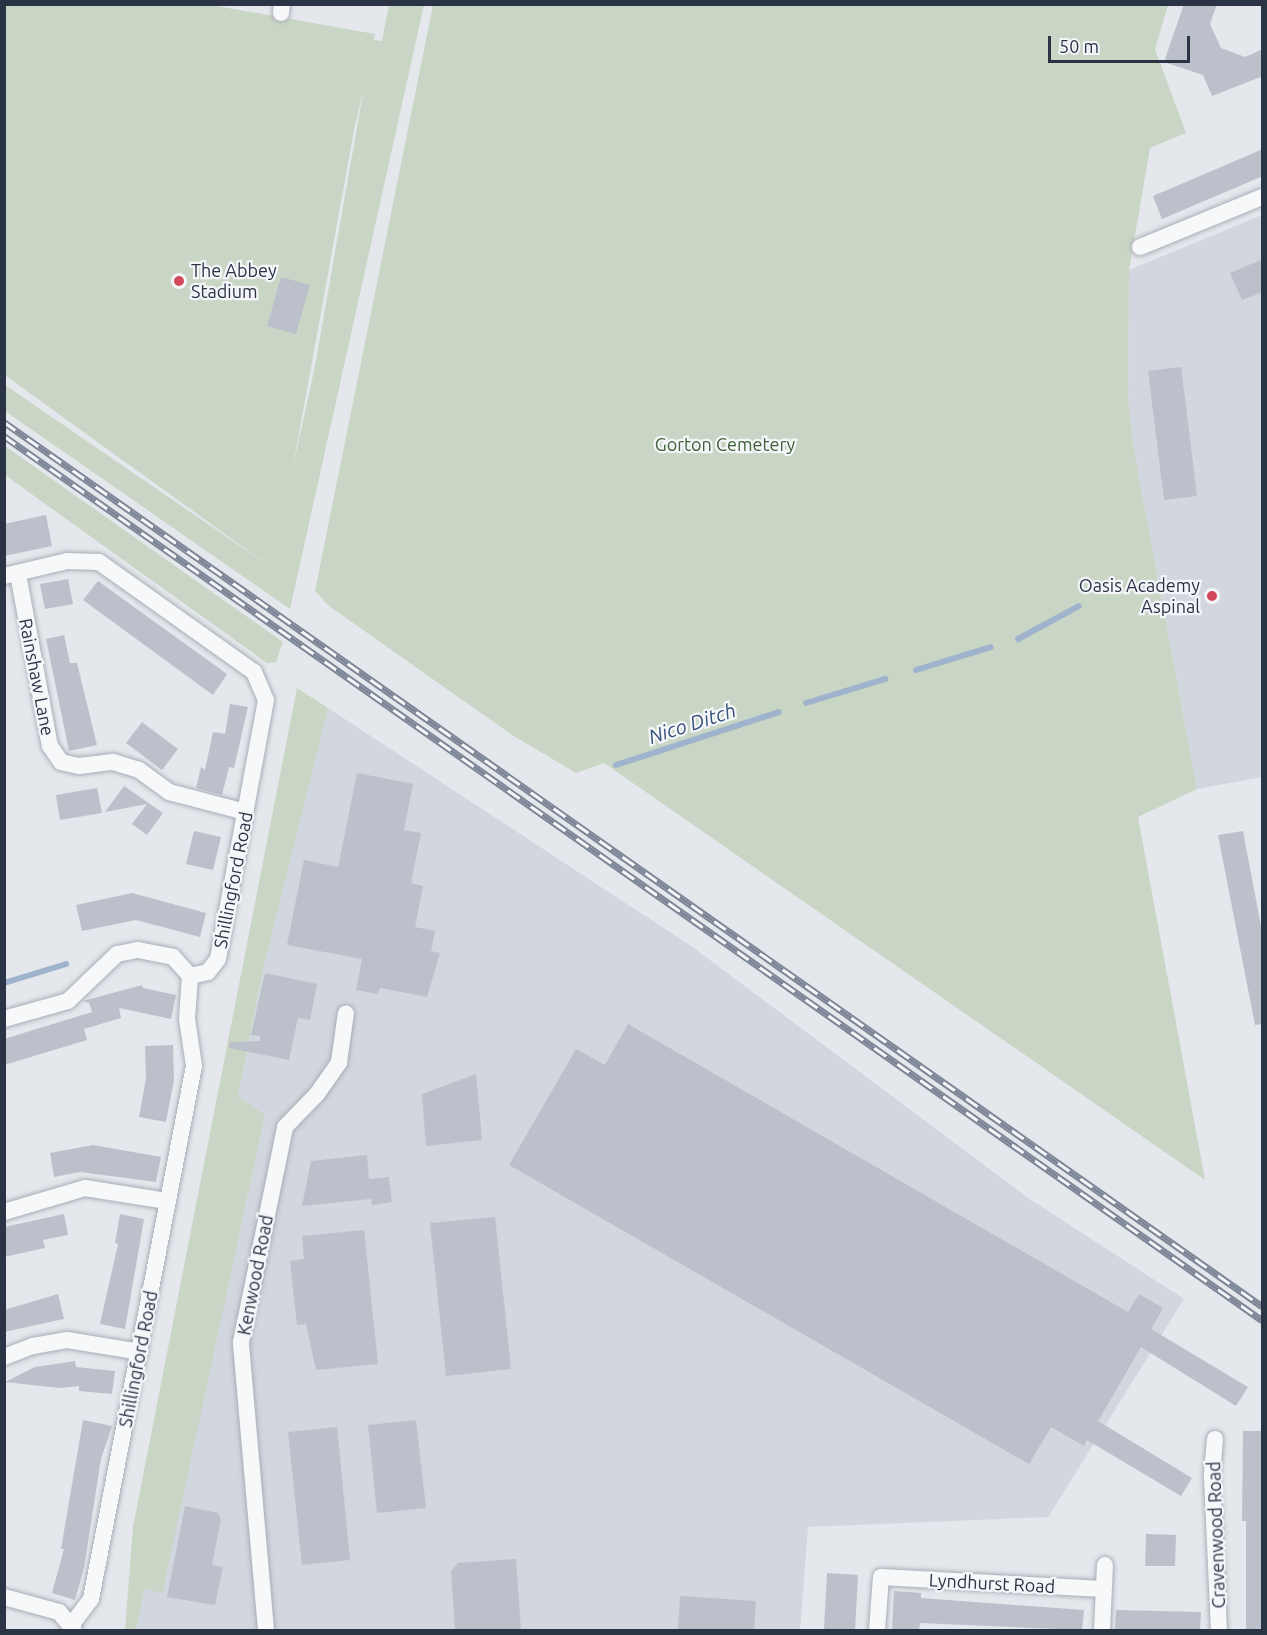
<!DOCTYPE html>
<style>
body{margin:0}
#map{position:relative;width:1267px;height:1635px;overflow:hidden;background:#e4e7ec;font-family:Ubuntu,sans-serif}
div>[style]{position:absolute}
.built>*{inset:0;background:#d2d6de}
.green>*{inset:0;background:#c9d6c5}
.stream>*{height:6px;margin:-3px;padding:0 3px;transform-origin:3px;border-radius:3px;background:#9fb4cc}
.building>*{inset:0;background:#bbc0ca}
.roads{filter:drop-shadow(0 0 2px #a9aeb7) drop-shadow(0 0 2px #a9aeb7)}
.minor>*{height:16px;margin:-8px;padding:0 8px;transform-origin:8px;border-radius:8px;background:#f7f8fa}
.rail>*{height:7px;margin-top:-3.5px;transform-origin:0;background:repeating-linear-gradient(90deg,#f4f6f9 0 14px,#7d8696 0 28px);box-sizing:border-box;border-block:2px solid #7d8696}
.dots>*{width:16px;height:16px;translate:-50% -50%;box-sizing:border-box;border:3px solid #f4f6f9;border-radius:50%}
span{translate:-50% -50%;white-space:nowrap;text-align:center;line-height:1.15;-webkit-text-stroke:4.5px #f4f6f9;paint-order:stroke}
.poi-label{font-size:18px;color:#2b3445}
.left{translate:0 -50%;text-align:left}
.right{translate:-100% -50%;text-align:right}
.park-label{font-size:18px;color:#3f6138}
.street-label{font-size:18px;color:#2b3445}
.water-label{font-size:20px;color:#34527a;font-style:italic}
.frame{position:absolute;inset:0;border:6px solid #2b3445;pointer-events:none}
.scale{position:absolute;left:1048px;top:36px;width:142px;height:27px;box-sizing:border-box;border:3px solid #2b3445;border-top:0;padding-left:8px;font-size:18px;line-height:21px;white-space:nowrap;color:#2b3445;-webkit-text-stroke:4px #f4f6f9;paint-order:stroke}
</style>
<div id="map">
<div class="built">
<i style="clip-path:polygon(1262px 215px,1262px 777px,1197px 789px,1133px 445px,1128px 397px,1129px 270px)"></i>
<i style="clip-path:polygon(328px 708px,691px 946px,1031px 1200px,1184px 1299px,1048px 1517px,808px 1527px,800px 1630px,136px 1630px,145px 1587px,161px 1594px,265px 1116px,238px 1097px,262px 974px)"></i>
</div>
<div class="green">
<i style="clip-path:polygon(evenodd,4px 5px,211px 5px,375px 34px,374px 40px,382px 41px,389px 5px,424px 5px,290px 609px,5px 411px,5px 385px,272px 568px,6px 376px,5px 379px,4px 5px,364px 88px,315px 366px,293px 467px,354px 130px,364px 88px)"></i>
<i style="clip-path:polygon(433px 5px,1168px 5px,1155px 49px,1186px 133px,1150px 148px,1129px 270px,1128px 397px,1133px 445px,1197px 789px,1138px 817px,1205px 1180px,604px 763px,576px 773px,512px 735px,329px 606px,315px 591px)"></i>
<i style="clip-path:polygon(5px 446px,283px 642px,276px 662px,267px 663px,5px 475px)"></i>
<i style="clip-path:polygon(297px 688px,328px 708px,262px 974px,238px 1097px,265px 1115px,162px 1594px,145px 1588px,136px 1630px,125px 1630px,133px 1527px)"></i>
</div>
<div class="stream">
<i style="left:1018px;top:639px;width:69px;rotate:-28.4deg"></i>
<i style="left:916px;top:670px;width:78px;rotate:-17deg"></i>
<i style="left:806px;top:703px;width:83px;rotate:-16.9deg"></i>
<i style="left:616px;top:765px;width:171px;rotate:-18deg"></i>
<i style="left:4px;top:983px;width:65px;rotate:-17deg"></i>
</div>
<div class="building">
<i style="clip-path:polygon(1184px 4px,1217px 4px,1210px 24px,1221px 48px,1245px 57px,1263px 49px,1263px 76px,1212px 96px,1203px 75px,1164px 62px)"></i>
<i style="clip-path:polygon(1263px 149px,1263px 176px,1162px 219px,1153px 196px)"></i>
<i style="clip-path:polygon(1263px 259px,1263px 292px,1242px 300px,1230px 273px)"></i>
<i style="clip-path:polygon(281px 277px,310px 285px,296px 334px,267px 326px)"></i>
<i style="clip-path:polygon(1181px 367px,1197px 496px,1164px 500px,1148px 371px)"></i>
<i style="clip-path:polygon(46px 515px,52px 546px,4px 556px,4px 524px)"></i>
<i style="clip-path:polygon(68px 579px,73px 604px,45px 609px,40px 584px)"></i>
<i style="clip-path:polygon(98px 581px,227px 674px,213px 695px,83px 600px)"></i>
<i style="clip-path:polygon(64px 635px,70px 663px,77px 663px,97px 745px,69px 751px,46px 639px)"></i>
<i style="clip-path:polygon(230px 704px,248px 707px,234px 768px,229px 767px,222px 795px,196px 788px,201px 767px,205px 770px,213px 732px,225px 734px)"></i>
<i style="clip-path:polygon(142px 722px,178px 749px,162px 770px,126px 743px)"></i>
<i style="clip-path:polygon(357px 773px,413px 784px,404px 830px,421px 833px,411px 883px,423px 886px,415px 927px,435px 931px,431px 951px,440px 953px,427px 997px,380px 988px,378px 994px,356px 990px,362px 959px,287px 945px,304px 860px,338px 867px)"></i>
<i style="clip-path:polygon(124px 786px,163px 813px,147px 835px,132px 824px,147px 804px,105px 812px)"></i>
<i style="clip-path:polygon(97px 788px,102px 813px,60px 820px,56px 795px)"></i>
<i style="clip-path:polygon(194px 831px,221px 837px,213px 870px,186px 864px)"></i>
<i style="clip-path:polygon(1243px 831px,1263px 937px,1263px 1024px,1255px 1025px,1218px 835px)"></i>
<i style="clip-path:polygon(132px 893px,206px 913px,200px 937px,136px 920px,82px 931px,76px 905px)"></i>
<i style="clip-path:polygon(265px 973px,317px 984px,310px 1020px,298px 1018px,289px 1060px,229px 1048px,230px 1042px,260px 1041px,260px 1036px,251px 1035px)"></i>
<i style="clip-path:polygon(142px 985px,143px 988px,176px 995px,171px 1019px,119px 1008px,121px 1018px,84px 1029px,87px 1040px,4px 1065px,4px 1039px,92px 1012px,89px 1003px,83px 1001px)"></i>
<i style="clip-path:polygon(628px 1024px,1128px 1312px,1139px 1294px,1163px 1308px,1151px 1329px,1248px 1387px,1236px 1406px,1141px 1347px,1098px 1421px,1192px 1478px,1181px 1496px,1087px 1440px,1084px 1446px,1051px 1427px,1029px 1464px,509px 1165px,576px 1049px,605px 1065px)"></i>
<i style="clip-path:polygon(173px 1045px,174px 1080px,166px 1122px,139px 1117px,146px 1078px,145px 1046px)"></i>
<i style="clip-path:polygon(476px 1074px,482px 1140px,426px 1146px,422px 1094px)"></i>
<i style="clip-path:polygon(93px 1145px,161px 1157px,156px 1182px,80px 1172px,54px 1177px,50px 1153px)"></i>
<i style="clip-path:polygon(367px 1155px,369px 1179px,389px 1177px,392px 1202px,372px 1205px,371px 1199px,302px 1206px,311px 1161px)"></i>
<i style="clip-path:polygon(64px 1214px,68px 1235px,43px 1240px,45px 1248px,4px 1257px,4px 1227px)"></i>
<i style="clip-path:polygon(120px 1214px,144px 1219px,125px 1329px,100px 1324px,118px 1244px,115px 1243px)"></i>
<i style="clip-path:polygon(495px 1217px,511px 1369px,446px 1376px,430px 1223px)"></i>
<i style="clip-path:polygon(364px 1230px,378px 1364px,316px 1370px,306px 1324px,297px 1325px,290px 1261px,304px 1259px,302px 1236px)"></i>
<i style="clip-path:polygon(58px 1294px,64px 1319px,4px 1332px,4px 1310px)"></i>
<i style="clip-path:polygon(75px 1361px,76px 1367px,115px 1371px,112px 1394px,79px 1391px,79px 1386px,60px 1388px,5px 1382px,35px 1367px)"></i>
<i style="clip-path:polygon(83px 1420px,112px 1426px,101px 1459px,84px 1568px,75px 1600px,52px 1593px,64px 1549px,61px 1549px)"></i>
<i style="clip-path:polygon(416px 1420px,426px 1508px,377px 1513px,368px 1425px)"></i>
<i style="clip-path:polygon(337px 1427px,350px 1560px,302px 1565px,288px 1432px)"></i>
<i style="clip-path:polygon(1243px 1431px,1263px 1431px,1263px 1630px,1246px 1630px,1246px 1521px,1242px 1521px)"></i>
<i style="clip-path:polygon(185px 1506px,218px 1513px,221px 1519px,212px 1565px,223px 1567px,215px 1605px,167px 1597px)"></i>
<i style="clip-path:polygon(1146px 1534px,1176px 1535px,1175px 1566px,1145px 1566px)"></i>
<i style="clip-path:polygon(516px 1559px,521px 1630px,455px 1630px,451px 1571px,458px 1563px)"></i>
<i style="clip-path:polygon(827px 1573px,858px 1575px,855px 1630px,824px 1630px)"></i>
<i style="clip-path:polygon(894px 1591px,921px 1593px,921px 1598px,1084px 1610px,1082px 1630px,920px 1623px,919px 1630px,892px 1630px)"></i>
<i style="clip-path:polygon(680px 1596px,756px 1601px,754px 1630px,678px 1630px)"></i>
<i style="clip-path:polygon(1116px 1610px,1201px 1612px,1200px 1630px,1115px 1630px)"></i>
</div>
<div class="roads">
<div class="minor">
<i style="left:281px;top:13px;width:9px;rotate:-84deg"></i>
<i style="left:1140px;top:247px;width:132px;rotate:-22.3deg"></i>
<i style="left:18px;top:574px;width:175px;rotate:79.5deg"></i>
<i style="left:50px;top:746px;width:19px;rotate:55deg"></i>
<i style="left:61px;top:762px;width:18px;rotate:13deg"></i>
<i style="left:79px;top:766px;width:34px;rotate:-7deg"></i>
<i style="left:113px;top:762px;width:27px;rotate:17deg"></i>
<i style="left:139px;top:770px;width:37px;rotate:36deg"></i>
<i style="left:169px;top:792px;width:79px;rotate:14.7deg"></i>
<i style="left:4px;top:576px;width:65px;rotate:-13.4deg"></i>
<i style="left:67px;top:561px;width:32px;rotate:2deg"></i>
<i style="left:99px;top:562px;width:190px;rotate:35.4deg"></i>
<i style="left:254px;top:672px;width:30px;rotate:67deg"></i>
<i style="left:266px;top:700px;width:263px;rotate:100.5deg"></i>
<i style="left:218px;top:959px;width:16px;rotate:128deg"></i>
<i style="left:208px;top:972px;width:18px;rotate:167deg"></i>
<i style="left:4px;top:1019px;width:66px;rotate:-15.7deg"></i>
<i style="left:68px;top:1001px;width:68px;rotate:-43.8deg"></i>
<i style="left:117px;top:954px;width:21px;rotate:-11deg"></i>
<i style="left:138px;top:950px;width:36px;rotate:11deg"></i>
<i style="left:173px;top:957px;width:25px;rotate:48deg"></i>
<i style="left:190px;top:976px;width:43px;rotate:94deg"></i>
<i style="left:187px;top:1019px;width:48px;rotate:81.5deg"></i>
<i style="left:194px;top:1066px;width:543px;rotate:100.94deg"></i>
<i style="left:91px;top:1599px;width:34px;rotate:127deg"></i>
<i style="left:4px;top:1212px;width:84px;rotate:-16.5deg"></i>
<i style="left:85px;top:1188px;width:83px;rotate:9deg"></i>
<i style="left:4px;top:1357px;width:31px;rotate:-21deg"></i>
<i style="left:33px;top:1346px;width:35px;rotate:-10deg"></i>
<i style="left:67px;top:1340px;width:74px;rotate:9.3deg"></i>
<i style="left:1215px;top:1439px;width:38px;rotate:95deg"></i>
<i style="left:1212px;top:1477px;width:153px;rotate:87.4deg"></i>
<i style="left:4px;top:1597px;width:57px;rotate:15.3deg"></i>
<i style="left:59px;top:1612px;width:23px;rotate:50deg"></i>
<i style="left:266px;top:1630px;width:289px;rotate:-95deg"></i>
<i style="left:241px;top:1342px;width:219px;rotate:-78.4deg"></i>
<i style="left:285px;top:1127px;width:46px;rotate:-45.9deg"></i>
<i style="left:317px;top:1094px;width:39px;rotate:-55deg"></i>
<i style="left:339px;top:1062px;width:49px;rotate:-81.9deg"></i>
<i style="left:877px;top:1630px;width:53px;rotate:-85.7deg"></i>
<i style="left:881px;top:1577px;width:222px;rotate:3.1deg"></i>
<i style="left:1102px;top:1630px;width:65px;rotate:-87.4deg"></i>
</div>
</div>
<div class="rail">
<i style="left:4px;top:422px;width:1538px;rotate:35.1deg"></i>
<i style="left:4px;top:436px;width:1538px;rotate:35.1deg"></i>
</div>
<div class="dots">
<i style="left:179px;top:281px;background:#d1495b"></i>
<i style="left:1212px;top:596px;background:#d1495b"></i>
</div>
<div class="poi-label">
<span class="left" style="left:191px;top:281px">The Abbey<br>Stadium</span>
<span class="right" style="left:1200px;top:596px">Oasis Academy<br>Aspinal</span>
</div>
<div class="park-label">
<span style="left:725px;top:444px">Gorton Cemetery</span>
</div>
<div class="street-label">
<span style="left:37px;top:677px;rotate:79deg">Rainshaw Lane</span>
<span style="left:233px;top:880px;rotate:-79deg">Shillingford Road</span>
<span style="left:255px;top:1275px;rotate:-79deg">Kenwood Road</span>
<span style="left:138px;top:1359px;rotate:-79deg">Shillingford Road</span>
<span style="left:1216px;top:1535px;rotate:-92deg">Cravenwood Road</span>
<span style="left:992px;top:1583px;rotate:3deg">Lyndhurst Road</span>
</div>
<div class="water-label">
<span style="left:692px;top:723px;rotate:-18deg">Nico Ditch</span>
</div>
<div class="frame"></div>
<div class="scale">50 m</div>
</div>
